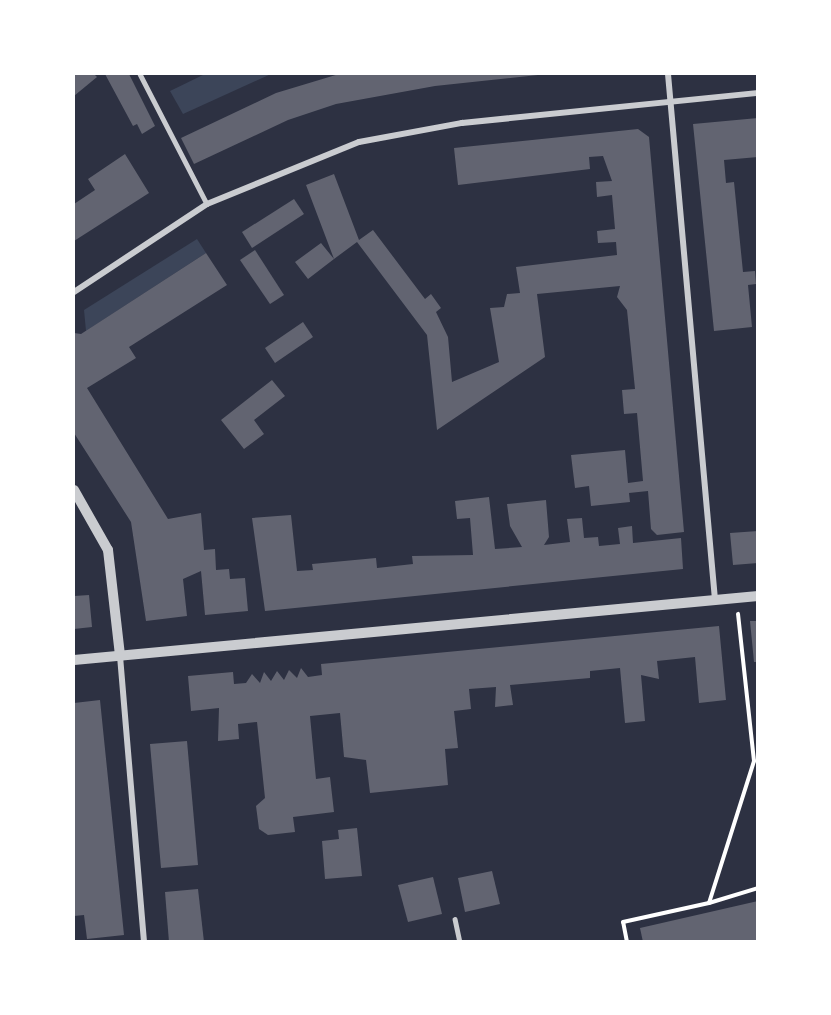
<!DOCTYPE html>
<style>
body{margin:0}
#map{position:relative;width:831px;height:1015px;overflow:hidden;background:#2d3142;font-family:"DejaVu Sans",sans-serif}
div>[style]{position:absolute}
.green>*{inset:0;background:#3c4559}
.building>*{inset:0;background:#626471}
.path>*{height:4px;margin:-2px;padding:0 2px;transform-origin:2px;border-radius:2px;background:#fff}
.service>*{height:4.5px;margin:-2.25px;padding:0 2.25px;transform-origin:2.25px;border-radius:2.25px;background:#caccd0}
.minor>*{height:6px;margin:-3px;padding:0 3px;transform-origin:3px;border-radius:3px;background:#caccd0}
.tertiary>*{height:10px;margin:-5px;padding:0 5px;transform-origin:5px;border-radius:5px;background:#caccd0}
span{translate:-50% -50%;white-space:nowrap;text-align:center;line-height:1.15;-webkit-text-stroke:6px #fff;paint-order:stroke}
.frame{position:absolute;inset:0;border:75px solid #fff;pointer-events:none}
</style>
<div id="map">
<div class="green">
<i style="clip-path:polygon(205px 74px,271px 74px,183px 114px,170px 91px)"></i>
<i style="clip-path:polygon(197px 239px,206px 253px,86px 331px,84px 310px)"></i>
</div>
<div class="building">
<i style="clip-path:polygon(74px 74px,94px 74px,97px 77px,74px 96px)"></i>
<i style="clip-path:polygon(105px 74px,129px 74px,155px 126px,142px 134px,137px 124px,133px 126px)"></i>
<i style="clip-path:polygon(339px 74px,538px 74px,538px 75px,435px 86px,336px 104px,288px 120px,194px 164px,181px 138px,276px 93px)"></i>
<i style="clip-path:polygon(758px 118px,758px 157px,724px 160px,726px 183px,734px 182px,743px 272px,755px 271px,756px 284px,748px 285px,752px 327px,714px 331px,693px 124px)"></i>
<i style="clip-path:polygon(638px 129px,649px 137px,684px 532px,657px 535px,651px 529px,648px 491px,629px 493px,630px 502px,591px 506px,589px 486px,575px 488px,571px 455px,625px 450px,628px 483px,643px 481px,637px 413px,624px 414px,622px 390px,635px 389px,627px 310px,617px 297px,620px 286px,537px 294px,545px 357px,437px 430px,427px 335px,357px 242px,334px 259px,308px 279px,295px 262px,321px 243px,334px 259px,306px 185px,334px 174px,359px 240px,373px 230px,425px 299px,431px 294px,441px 308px,436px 312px,448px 337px,452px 382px,499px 362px,490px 308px,504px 307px,507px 294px,520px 293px,516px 267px,617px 255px,616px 242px,598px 243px,597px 231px,615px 229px,612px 195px,597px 197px,596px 182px,612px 181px,603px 156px,589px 157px,590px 169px,458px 185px,454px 148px)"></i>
<i style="clip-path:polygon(125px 154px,149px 193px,74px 241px,74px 204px,95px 190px,88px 179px)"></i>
<i style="clip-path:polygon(294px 199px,304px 214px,252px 248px,242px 232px)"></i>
<i style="clip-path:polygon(255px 250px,284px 295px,270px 304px,240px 260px)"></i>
<i style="clip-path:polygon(206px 253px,227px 285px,129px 347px,136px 358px,87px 388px,168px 519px,201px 513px,204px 550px,215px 549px,216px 570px,229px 569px,230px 579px,245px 578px,248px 611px,205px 615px,201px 571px,183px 579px,187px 616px,146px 621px,131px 522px,74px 433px,74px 333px,81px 334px)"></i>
<i style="clip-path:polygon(303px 322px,313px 337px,275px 363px,265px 348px)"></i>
<i style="clip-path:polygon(272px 380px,285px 396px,254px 420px,264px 434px,244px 449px,221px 420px)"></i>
<i style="clip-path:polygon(489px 497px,495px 549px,522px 547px,510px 526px,507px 504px,546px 500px,549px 537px,544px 545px,570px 542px,567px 519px,582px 518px,584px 538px,598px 537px,599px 546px,620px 544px,618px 528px,632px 526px,633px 543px,681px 538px,683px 569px,265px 611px,252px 518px,291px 515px,297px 571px,313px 570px,312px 564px,376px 558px,377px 568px,413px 564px,412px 556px,473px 555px,470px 518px,457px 519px,455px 501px)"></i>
<i style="clip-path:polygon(758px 531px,758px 563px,733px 565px,730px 533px)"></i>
<i style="clip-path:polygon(89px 595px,92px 627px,74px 629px,74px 596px)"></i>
<i style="clip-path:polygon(750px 621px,758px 621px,758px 662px,754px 662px)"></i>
<i style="clip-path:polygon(719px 626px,726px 700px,699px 703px,695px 657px,657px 661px,659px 679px,641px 675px,645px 721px,625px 723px,620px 668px,590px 671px,590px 678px,510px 685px,513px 705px,495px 707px,496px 687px,469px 689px,471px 709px,454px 711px,458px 748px,445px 749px,448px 785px,370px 793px,366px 760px,344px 757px,340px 713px,310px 716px,316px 779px,330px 777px,334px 812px,293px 817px,295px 832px,268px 835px,259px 829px,256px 806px,265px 798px,257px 722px,238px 724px,239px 739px,218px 741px,219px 708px,191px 711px,188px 676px,233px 672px,234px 684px,246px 683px,252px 674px,260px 683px,264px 672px,271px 681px,277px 671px,284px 680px,289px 670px,297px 678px,301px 668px,308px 677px,322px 675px,321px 664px)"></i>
<i style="clip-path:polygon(100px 700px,124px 935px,87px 939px,84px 915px,74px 916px,74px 703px)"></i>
<i style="clip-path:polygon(187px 741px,198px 865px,161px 868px,150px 744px)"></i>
<i style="clip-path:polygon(357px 828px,362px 876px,325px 879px,322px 841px,339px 839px,338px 830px)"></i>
<i style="clip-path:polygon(492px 871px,500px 904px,465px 912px,458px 878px)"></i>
<i style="clip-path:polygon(433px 877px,442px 914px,408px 922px,398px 885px)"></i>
<i style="clip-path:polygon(198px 889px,204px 942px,169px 942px,165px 892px)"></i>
<i style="clip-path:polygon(758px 901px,758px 942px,643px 942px,640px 928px)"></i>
</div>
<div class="path">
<i style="left:709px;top:903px;width:51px;rotate:-17deg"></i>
<i style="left:627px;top:942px;width:20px;rotate:-101deg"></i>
<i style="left:623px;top:922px;width:88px;rotate:-12.5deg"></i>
<i style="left:709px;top:903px;width:149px;rotate:-72.4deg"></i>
<i style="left:754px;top:761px;width:148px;rotate:-96.2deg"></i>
</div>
<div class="service">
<i style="left:140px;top:74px;width:146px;rotate:62.7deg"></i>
<i style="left:455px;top:919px;width:24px;rotate:78deg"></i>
</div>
<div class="minor">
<i style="left:668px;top:74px;width:528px;rotate:84.89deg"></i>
<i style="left:74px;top:292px;width:159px;rotate:-33.5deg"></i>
<i style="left:207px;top:204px;width:164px;rotate:-22.2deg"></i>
<i style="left:359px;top:142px;width:105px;rotate:-10.5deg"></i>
<i style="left:462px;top:123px;width:298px;rotate:-5.8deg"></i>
<i style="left:120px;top:656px;width:287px;rotate:85.2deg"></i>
</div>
<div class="tertiary">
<i style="left:74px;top:490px;width:69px;rotate:60.5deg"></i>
<i style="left:108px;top:550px;width:107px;rotate:83.5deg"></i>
<i style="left:74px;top:660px;width:687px;rotate:-5.35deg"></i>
</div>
<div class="frame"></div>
</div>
